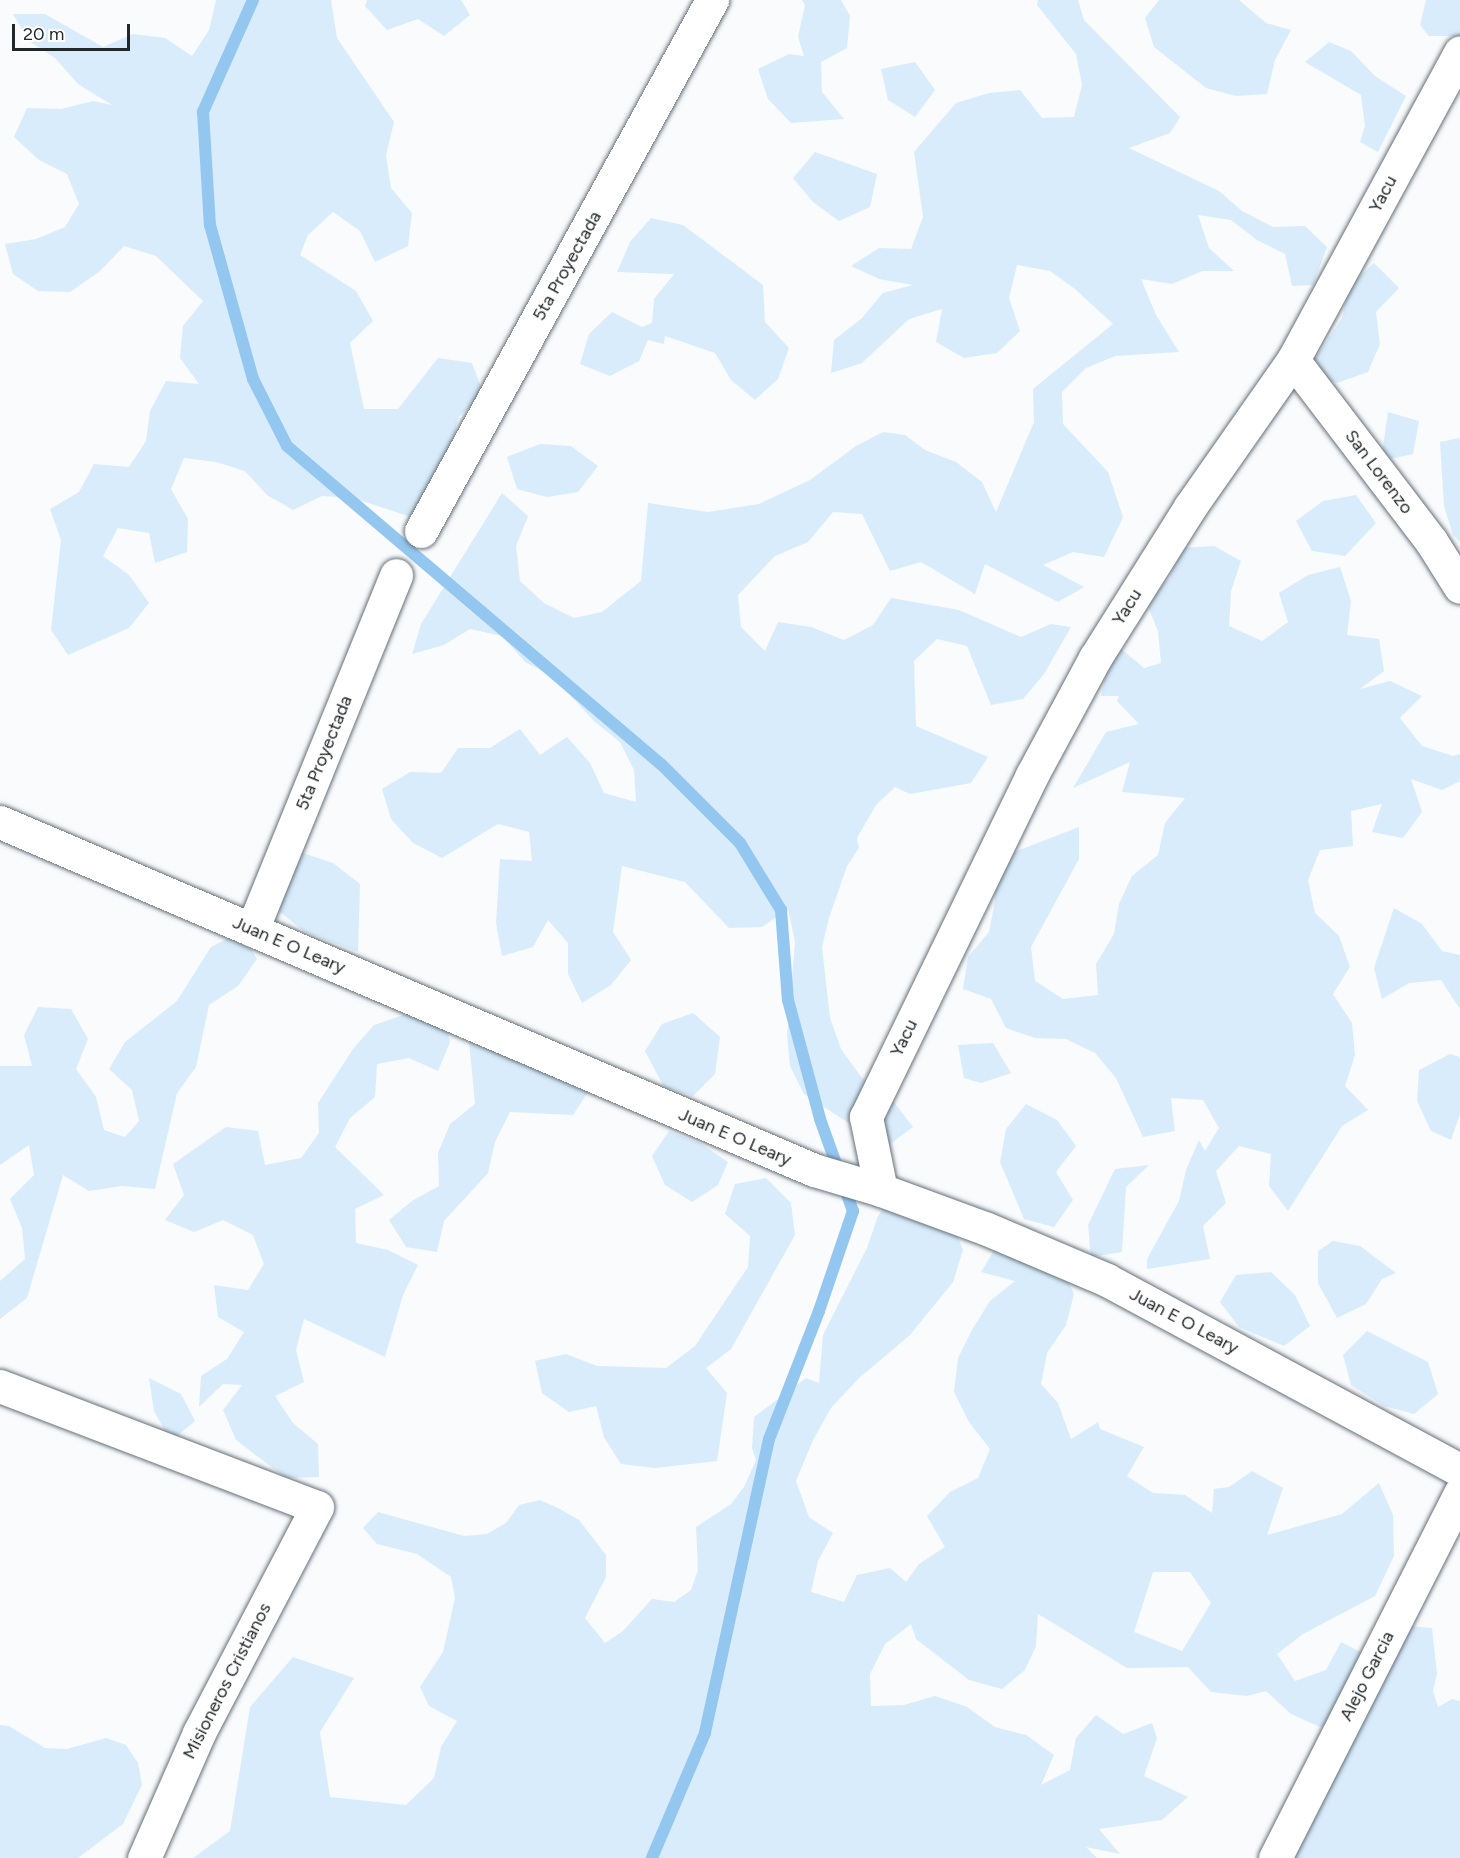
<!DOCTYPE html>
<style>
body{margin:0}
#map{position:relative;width:1460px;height:1858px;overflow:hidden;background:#f9fbfd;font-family:Figtree,sans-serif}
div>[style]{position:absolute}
.green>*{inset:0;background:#d9ecfb}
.stream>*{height:12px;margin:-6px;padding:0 6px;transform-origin:6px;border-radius:6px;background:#93c7f0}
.roads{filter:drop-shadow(0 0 2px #657079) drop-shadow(0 0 2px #657079)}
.minor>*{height:33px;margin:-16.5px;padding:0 16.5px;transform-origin:16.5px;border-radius:16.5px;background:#fff}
span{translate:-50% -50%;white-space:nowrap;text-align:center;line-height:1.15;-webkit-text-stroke:6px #fff;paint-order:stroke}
.street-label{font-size:18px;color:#22272a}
.scale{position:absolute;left:12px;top:24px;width:118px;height:27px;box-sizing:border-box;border:3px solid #22272a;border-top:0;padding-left:8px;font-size:18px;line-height:21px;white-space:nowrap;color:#22272a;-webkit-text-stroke:4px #fff;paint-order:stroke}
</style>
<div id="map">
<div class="green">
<i style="clip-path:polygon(216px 0,331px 0,337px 38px,394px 122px,386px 155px,391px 188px,412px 213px,408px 246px,375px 262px,360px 231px,333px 212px,308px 235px,300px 255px,356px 291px,373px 321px,350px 343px,364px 409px,398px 409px,438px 358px,472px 363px,484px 395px,459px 416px,451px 446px,411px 517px,353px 498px,322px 496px,293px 510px,267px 495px,245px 471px,216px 462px,184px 458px,171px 489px,188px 519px,187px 552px,155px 563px,149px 533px,118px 528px,103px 556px,129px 575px,149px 603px,129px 628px,68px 655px,51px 630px,61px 540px,50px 509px,79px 492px,94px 464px,129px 467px,146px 441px,150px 411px,166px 381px,199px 384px,180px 358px,183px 326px,203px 301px,156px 256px,124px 246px,100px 271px,70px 292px,38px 291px,13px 274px,5px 244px,36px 239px,65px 227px,79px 204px,67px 174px,39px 160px,14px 137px,27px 108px,61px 109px,93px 101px,112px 105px,78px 84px,55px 58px,29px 41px,13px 14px,45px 14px,103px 47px,133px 34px,165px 38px,192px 56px,209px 30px)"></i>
<i style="clip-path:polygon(367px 0,461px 0,470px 15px,444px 36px,418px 19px,387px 30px,365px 6px)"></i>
<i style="clip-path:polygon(802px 0,841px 0,850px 16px,847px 48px,821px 62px,822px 92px,844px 119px,791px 123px,768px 99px,758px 69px,789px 54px,804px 56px,798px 37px,805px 5px)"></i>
<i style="clip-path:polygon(1038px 0,1078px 0,1084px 20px,1180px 117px,1170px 133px,1129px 148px,1219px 191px,1242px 211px,1273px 227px,1305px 226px,1327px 247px,1313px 285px,1292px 286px,1285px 254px,1257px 240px,1231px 220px,1198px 215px,1209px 248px,1234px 271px,1202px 271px,1172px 284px,1141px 279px,1156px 315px,1179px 352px,1115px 356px,1086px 368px,1062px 392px,1063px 424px,1108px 472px,1123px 517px,1104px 557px,1073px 552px,1043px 565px,1084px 587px,1058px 602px,985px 564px,975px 594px,921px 562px,890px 571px,862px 514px,833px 512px,808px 542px,775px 556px,738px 595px,741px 627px,765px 651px,778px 622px,811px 627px,844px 640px,873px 625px,891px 598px,959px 610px,1021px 637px,1051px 624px,1071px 627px,1044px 674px,1023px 699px,991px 705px,967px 646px,937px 639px,914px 661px,916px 726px,988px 757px,971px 783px,910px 794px,895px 787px,876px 805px,857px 838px,859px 848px,847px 866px,829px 918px,822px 947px,830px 1018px,841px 1049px,862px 1078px,890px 1097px,913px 1127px,886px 1147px,804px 1094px,790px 1066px,787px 1036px,795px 942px,788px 909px,762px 927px,729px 928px,685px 882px,622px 866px,613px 932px,631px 960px,611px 985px,582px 1003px,568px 974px,568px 943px,548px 920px,533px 947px,502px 956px,496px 923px,500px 859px,532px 861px,529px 832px,498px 824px,442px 858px,413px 843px,391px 819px,382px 789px,410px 772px,441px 773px,458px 748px,490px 748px,520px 729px,540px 755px,567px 737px,590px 763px,604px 793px,636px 802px,634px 770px,620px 742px,595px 722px,552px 676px,525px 662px,502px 636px,470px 629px,444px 645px,412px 654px,421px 624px,502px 493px,528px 516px,516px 546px,520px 581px,544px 603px,574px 618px,602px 612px,641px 581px,648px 503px,708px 512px,759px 504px,810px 480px,856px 446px,883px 432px,905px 435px,925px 450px,956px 462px,982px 482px,996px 512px,1034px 422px,1033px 389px,1113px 324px,1075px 289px,1050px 271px,1017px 265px,1009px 298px,1020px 331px,997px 353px,964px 358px,936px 342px,942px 309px,909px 319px,862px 363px,831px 373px,834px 340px,861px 319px,883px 293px,913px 285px,879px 279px,851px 266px,879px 248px,911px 249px,923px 217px,914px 152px,956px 103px,989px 93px,1020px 90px,1042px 118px,1074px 117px,1082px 85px,1076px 54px,1037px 5px)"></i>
<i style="clip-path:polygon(1159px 0,1239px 0,1266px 23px,1291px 30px,1275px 60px,1267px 94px,1236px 96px,1206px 88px,1154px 47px,1145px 18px)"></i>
<i style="clip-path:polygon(1426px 0,1460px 0,1460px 36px,1429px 36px,1420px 25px)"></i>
<i style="clip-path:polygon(1329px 42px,1351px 51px,1375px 76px,1406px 96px,1378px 152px,1360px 142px,1365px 126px,1361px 95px,1305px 62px)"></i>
<i style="clip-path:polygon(915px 62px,935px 90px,915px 117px,888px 100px,881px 69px)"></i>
<i style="clip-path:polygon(815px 152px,877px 174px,870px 207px,839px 221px,813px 202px,793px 178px)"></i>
<i style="clip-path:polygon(651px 218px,683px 225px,763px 285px,765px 322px,789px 348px,778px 379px,755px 400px,731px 380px,715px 353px,665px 336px,664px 344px,648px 340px,639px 361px,610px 376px,580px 364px,589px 334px,612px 312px,642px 327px,652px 323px,654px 299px,674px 274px,617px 272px,630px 242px)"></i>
<i style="clip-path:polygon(1374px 263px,1399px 288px,1376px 312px,1380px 344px,1368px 372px,1337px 383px,1305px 374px,1342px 318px,1349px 286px)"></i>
<i style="clip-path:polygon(1388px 412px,1419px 421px,1413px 454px,1381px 461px)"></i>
<i style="clip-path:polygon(1460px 438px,1460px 542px,1453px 535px,1444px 506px,1440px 442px)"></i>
<i style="clip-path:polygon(540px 444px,571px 446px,598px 466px,578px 492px,547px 497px,517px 489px,507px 457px)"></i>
<i style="clip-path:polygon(1356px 495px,1376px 523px,1345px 556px,1312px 551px,1296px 521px,1323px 501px)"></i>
<i style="clip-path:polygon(1214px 546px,1241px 561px,1231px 591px,1229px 626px,1262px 641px,1288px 622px,1279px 593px,1308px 575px,1340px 567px,1351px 601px,1347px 635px,1379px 639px,1384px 671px,1360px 689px,1390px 681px,1422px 696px,1400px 718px,1422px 746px,1453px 756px,1460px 754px,1460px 781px,1442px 790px,1411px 779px,1422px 812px,1403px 838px,1372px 832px,1382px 804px,1351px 811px,1353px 846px,1320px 850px,1308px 880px,1315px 913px,1339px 936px,1350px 967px,1333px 994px,1352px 1023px,1355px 1055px,1345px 1086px,1368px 1110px,1342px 1126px,1288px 1211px,1269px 1186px,1271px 1154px,1239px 1146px,1216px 1171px,1226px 1203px,1203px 1226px,1210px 1259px,1147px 1269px,1147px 1259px,1179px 1201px,1186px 1170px,1199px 1140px,1205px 1151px,1219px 1128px,1203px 1100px,1171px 1098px,1175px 1131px,1143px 1137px,1116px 1078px,1095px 1053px,1066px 1039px,1035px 1038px,1006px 1028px,991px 999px,963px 989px,968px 957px,989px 932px,995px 901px,992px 869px,1017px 851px,1079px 827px,1079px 859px,1031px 947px,1035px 981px,1063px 999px,1098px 995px,1096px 964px,1114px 934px,1119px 904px,1132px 876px,1158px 855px,1165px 823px,1185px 798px,1122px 792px,1130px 762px,1073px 788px,1106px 732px,1139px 724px,1117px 701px,1119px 696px,1101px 696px,1113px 642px,1144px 668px,1161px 663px,1158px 631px,1146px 602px,1170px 578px,1180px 548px)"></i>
<i style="clip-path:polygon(300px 852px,333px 863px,360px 884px,358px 952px,305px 932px,280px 912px,282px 879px)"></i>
<i style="clip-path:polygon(1394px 908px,1422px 924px,1442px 951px,1460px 955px,1460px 1009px,1441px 980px,1409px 983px,1382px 999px,1374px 968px)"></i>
<i style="clip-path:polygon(241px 932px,257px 959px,238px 986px,209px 1005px,196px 1067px,177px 1093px,155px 1189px,122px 1186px,89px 1191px,63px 1175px,27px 1298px,0 1319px,0 1281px,25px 1259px,22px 1228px,10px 1199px,34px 1175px,29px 1145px,0 1165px,0 1066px,32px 1066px,24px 1035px,38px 1007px,71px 1009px,88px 1039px,76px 1069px,96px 1097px,104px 1130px,125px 1137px,139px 1121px,132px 1090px,109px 1069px,125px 1042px,177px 1001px,211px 947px)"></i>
<i style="clip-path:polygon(443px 1010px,450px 1042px,438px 1071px,409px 1058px,377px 1064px,375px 1097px,350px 1118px,335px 1147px,384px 1195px,355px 1209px,356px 1243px,388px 1250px,418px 1265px,403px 1295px,385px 1357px,304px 1319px,296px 1350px,304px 1382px,275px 1396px,293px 1423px,318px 1444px,319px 1477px,286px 1478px,236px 1440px,223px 1410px,242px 1385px,223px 1384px,199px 1407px,201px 1376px,227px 1359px,244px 1332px,218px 1317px,214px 1285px,248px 1290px,264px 1264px,253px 1235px,223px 1220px,194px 1232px,165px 1220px,184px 1195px,173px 1164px,226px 1127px,258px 1131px,265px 1165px,301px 1158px,319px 1133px,318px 1103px,353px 1049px,374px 1025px,406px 1014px)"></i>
<i style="clip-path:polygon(693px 1013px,720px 1037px,715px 1074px,693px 1096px,664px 1087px,645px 1051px,662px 1024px)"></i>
<i style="clip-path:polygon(502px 1040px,590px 1089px,573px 1115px,510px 1112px,495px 1142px,488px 1173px,444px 1221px,437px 1252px,406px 1247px,389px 1220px,412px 1201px,439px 1186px,438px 1153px,450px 1124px,475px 1104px,469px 1041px)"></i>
<i style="clip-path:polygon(993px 1043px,1011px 1073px,981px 1083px,964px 1078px,958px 1045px)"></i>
<i style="clip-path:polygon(1450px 1054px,1460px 1057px,1460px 1114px,1451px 1140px,1431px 1131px,1417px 1101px,1419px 1070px)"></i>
<i style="clip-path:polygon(1026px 1104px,1057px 1120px,1076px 1146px,1056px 1172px,1073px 1200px,1054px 1227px,1024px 1219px,1000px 1162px,1006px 1129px)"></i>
<i style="clip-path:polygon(669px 1131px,700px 1143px,728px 1162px,718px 1185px,692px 1202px,665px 1185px,652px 1156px)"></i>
<i style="clip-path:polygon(1149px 1165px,1126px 1187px,1122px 1252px,1091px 1257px,1088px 1225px,1115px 1169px)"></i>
<i style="clip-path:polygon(766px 1178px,791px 1203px,795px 1235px,731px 1349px,706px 1368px,727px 1393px,717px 1461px,655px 1468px,621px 1464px,604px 1437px,596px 1406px,569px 1412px,542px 1393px,535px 1361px,566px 1354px,597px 1366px,666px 1368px,695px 1346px,748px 1267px,750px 1236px,725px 1214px,735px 1184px)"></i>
<i style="clip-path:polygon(evenodd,896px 1191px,951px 1219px,963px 1250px,953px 1282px,910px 1335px,859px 1378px,831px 1408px,813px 1440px,796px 1481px,809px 1517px,833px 1533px,818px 1561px,811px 1592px,844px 1602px,857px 1575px,890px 1568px,906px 1582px,919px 1564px,945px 1547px,927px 1516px,950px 1492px,978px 1478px,990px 1449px,969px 1422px,954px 1392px,958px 1358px,973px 1328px,990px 1301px,1015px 1281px,981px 1272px,998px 1244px,1061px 1266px,1074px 1294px,1066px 1325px,1047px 1353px,1041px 1384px,1058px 1403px,1071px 1439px,1098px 1422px,1100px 1429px,1144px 1447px,1127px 1476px,1153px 1493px,1185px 1495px,1212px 1513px,1214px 1489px,1229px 1487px,1252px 1471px,1283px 1488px,1267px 1535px,1342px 1514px,1379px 1483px,1393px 1515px,1394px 1556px,1375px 1596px,1303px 1634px,1277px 1654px,1295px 1681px,1326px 1670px,1341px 1642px,1369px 1656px,1353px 1715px,1320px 1727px,1291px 1714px,1266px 1691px,1247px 1696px,1211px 1692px,1188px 1667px,1127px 1668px,1038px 1614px,1036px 1646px,1025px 1670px,1002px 1689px,969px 1680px,916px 1639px,911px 1624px,885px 1644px,870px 1674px,871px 1706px,904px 1705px,935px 1696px,967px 1707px,995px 1727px,1026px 1735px,1054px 1755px,1041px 1785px,1070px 1770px,1076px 1738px,1096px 1715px,1123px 1734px,1152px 1723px,1157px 1738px,1144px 1776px,1188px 1797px,1162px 1820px,1099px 1829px,1120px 1854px,1086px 1847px,1097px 1858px,193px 1858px,230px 1831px,250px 1707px,293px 1657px,354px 1678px,320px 1732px,330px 1797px,406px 1805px,434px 1778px,441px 1747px,457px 1721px,429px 1706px,420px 1687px,443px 1652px,455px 1598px,451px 1577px,417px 1554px,377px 1544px,363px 1528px,378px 1512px,464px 1536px,487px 1534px,506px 1523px,519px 1505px,540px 1500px,560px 1509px,579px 1520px,606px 1555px,606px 1577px,585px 1618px,605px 1643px,623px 1631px,652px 1599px,674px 1602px,691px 1590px,698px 1570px,696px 1527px,731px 1504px,744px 1487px,756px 1460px,752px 1448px,754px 1417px,806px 1378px,819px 1383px,823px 1335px,867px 1248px,878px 1216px,896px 1191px,1153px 1572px,1190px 1572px,1211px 1603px,1182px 1651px,1134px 1632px,1153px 1572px)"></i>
<i style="clip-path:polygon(1333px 1241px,1360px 1246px,1396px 1273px,1382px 1279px,1366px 1304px,1337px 1318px,1318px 1283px,1318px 1251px)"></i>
<i style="clip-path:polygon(1271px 1272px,1295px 1295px,1310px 1326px,1284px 1346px,1239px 1327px,1220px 1302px,1236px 1275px)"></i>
<i style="clip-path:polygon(1367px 1331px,1428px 1362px,1438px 1394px,1414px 1414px,1384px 1406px,1351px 1385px,1343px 1355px)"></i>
<i style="clip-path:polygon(149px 1378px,181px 1394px,195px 1421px,171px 1441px,154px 1411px)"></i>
<i style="clip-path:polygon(1398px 1625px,1432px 1628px,1437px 1674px,1433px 1691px,1438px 1707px,1452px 1699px,1460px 1701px,1460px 1858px,1275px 1858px,1336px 1774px,1364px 1716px)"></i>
<i style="clip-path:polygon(0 1725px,9px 1726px,45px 1748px,67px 1749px,106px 1738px,126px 1745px,138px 1763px,142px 1785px,123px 1824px,78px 1858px,0 1858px)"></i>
</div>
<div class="stream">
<i style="left:253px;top:0;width:123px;rotate:114.1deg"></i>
<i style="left:203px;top:112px;width:113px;rotate:86.5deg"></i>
<i style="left:210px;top:225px;width:160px;rotate:74.4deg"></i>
<i style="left:253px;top:379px;width:75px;rotate:63.1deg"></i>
<i style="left:287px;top:446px;width:492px;rotate:40.4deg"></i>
<i style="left:662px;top:765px;width:110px;rotate:45deg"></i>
<i style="left:740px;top:843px;width:79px;rotate:58.5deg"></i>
<i style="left:781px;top:910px;width:90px;rotate:85.6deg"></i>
<i style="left:788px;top:1000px;width:123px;rotate:74.9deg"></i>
<i style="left:820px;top:1119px;width:98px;rotate:70.3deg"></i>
<i style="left:853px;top:1211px;width:106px;rotate:108.8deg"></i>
<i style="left:819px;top:1311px;width:137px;rotate:111.3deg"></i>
<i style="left:769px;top:1439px;width:301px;rotate:102.3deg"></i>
<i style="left:705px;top:1733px;width:136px;rotate:113deg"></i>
</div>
<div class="roads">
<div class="minor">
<i style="left:1293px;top:360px;width:228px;rotate:52.7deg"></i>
<i style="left:1431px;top:541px;width:54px;rotate:57.8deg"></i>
<i style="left:421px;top:531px;width:606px;rotate:-61.28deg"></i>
<i style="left:0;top:822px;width:885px;rotate:23.15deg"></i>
<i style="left:814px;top:1170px;width:70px;rotate:16.6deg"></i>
<i style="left:881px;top:1190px;width:113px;rotate:20.2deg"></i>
<i style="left:987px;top:1229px;width:130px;rotate:23deg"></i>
<i style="left:1107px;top:1280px;width:401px;rotate:28.3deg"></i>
<i style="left:252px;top:930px;width:383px;rotate:-67.9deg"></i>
<i style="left:881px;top:1190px;width:75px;rotate:-101.6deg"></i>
<i style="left:866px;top:1117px;width:380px;rotate:-64.1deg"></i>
<i style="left:1032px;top:775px;width:133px;rotate:-61.7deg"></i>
<i style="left:1095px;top:658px;width:178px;rotate:-57.8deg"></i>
<i style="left:1190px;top:507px;width:179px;rotate:-55deg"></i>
<i style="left:1293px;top:360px;width:350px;rotate:-61.5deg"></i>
<i style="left:0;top:1386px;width:339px;rotate:20.9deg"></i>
<i style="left:317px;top:1507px;width:255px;rotate:117.6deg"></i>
<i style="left:199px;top:1733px;width:137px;rotate:113.7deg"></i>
<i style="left:1275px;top:1858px;width:409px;rotate:-63.1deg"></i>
</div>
</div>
<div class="street-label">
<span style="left:1383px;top:194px;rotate:-62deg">Yacu</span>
<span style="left:567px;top:266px;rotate:-61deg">5ta Proyectada</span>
<span style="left:1379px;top:472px;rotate:53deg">San Lorenzo</span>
<span style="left:1127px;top:607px;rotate:-58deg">Yacu</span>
<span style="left:324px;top:753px;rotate:-68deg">5ta Proyectada</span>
<span style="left:289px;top:945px;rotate:23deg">Juan E O Leary</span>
<span style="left:904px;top:1038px;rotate:-64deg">Yacu</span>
<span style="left:735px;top:1137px;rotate:23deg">Juan E O Leary</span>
<span style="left:1184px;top:1321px;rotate:28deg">Juan E O Leary</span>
<span style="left:1367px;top:1676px;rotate:-63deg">Alejo Garcia</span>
<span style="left:227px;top:1681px;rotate:-63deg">Misioneros Cristianos</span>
</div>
<div class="scale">20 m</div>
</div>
